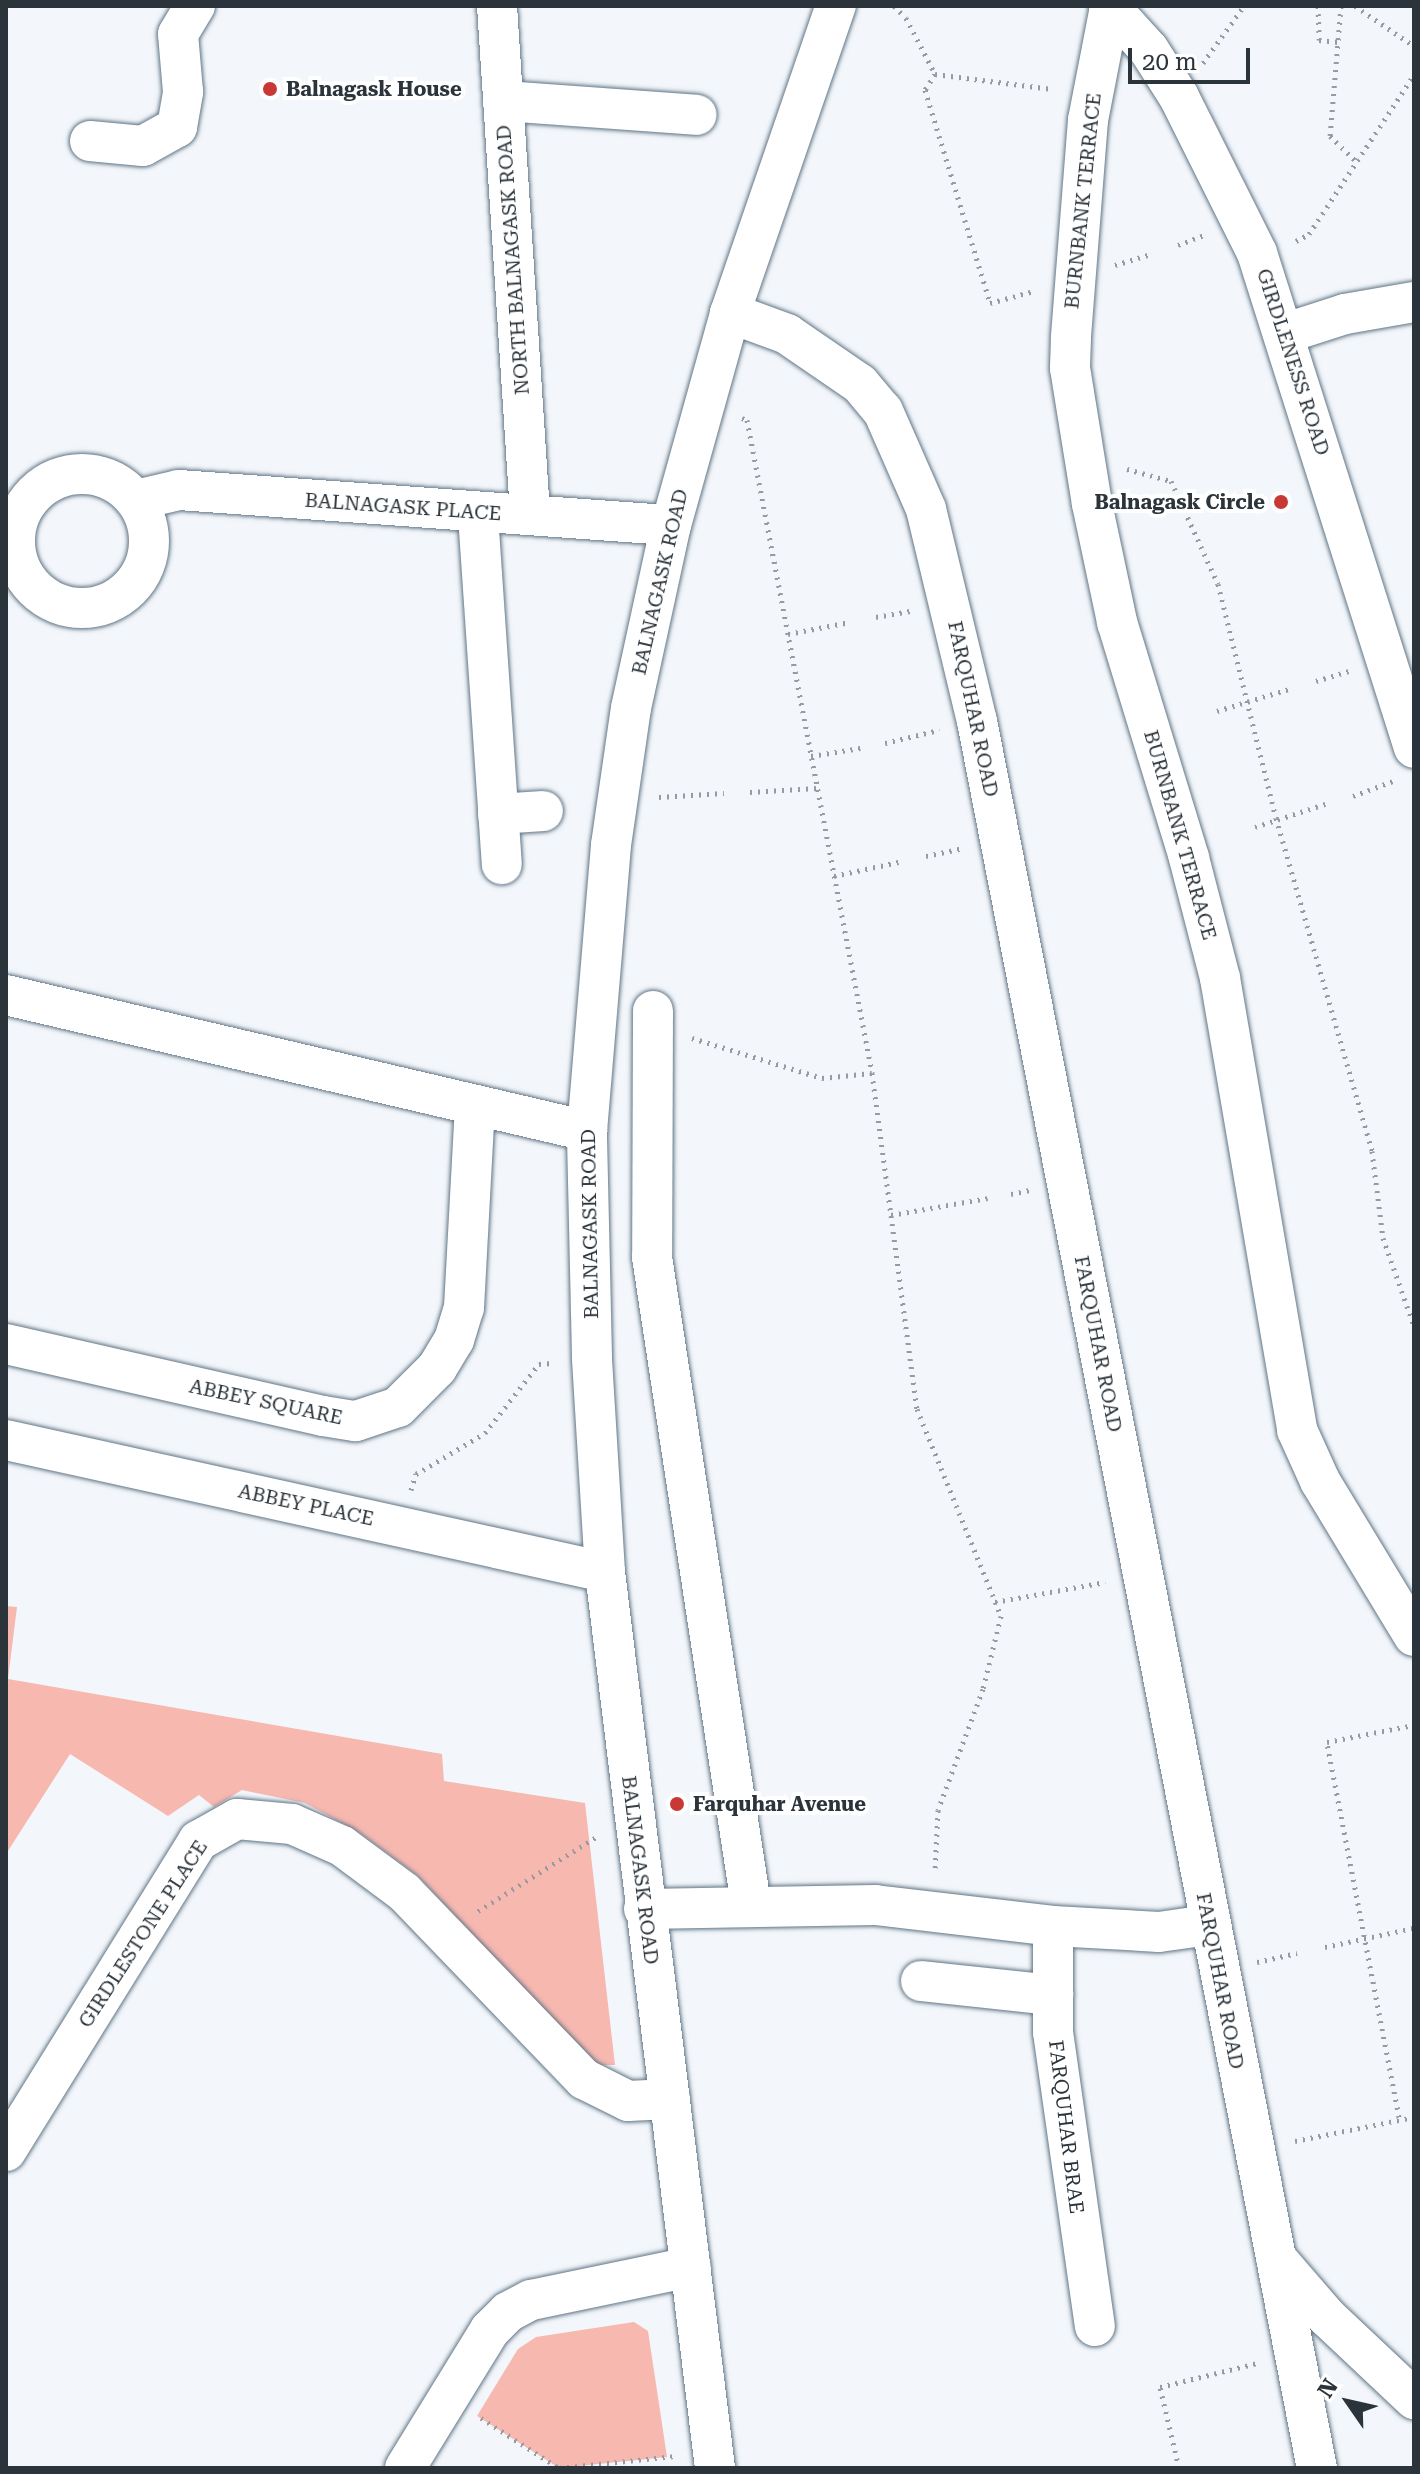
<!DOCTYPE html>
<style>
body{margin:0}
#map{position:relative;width:1420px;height:2474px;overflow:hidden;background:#f3f7fb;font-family:"Roboto Serif",serif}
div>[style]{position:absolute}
.green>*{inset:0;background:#f7b8b0}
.path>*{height:5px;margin-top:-2.5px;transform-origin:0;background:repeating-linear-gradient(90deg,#959ba1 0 2px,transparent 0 8px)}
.roads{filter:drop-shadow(0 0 2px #617586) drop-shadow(0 0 2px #617586)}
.minor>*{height:40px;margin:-20px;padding:0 20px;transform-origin:20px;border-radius:20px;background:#fff}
.minor>.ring{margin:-20px;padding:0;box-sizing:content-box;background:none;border:40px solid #fff;border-radius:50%}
.dots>*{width:22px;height:22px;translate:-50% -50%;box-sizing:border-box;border:4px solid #fff;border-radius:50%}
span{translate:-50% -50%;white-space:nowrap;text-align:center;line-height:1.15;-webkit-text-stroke:8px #fff;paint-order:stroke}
.poi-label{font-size:20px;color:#2b343b;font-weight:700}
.left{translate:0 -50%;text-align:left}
.right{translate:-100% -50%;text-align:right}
.street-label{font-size:20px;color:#2b343b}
.frame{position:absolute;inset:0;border:8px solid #2b343b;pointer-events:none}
.north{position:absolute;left:1308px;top:2362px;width:80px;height:80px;-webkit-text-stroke:6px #fff;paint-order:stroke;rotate:304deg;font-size:22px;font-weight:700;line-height:32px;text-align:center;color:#2b343b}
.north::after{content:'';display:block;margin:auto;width:28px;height:36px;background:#2b343b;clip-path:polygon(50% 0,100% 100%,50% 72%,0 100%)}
.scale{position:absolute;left:1128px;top:48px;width:122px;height:36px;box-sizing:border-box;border:4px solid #2b343b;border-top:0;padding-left:10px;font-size:24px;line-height:28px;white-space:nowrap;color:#2b343b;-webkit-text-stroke:6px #fff;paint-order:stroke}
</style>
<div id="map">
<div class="green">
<i style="clip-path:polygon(6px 1606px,17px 1607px,8px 1679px,442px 1754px,444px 1781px,585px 1803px,615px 2065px,594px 2065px,418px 1876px,360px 1833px,305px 1803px,242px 1790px,214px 1807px,199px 1795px,168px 1816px,70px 1754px,6px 1854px)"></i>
<i style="clip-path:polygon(634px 2322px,648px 2331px,667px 2457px,559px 2468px,477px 2416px,518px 2349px,536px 2337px)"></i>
</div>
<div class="path">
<i style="left:894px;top:6px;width:17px;rotate:45deg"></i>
<i style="left:906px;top:18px;width:63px;rotate:62.6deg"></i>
<i style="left:935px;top:74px;width:118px;rotate:7.3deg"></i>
<i style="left:1318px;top:6px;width:34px;rotate:88deg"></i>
<i style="left:1319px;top:40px;width:19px;rotate:6deg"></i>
<i style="left:1341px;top:6px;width:130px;rotate:94.8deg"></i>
<i style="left:1330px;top:136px;width:37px;rotate:44deg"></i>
<i style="left:1355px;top:6px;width:71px;rotate:34.1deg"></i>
<i style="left:1203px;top:63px;width:70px;rotate:-54.3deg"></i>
<i style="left:935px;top:74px;width:19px;rotate:122deg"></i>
<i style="left:925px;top:90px;width:223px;rotate:73deg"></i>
<i style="left:990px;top:303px;width:46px;rotate:-15.3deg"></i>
<i style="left:1296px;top:241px;width:15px;rotate:-28deg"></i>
<i style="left:1309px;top:234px;width:191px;rotate:-56.6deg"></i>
<i style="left:1178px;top:245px;width:28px;rotate:-21deg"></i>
<i style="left:1115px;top:265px;width:39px;rotate:-17deg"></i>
<i style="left:742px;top:418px;width:5px;rotate:22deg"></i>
<i style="left:747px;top:420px;width:665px;rotate:79.16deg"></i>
<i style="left:872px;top:1073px;width:339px;rotate:82.4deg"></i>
<i style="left:917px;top:1409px;width:223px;rotate:67.9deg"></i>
<i style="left:1001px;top:1616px;width:75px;rotate:103.9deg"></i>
<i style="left:983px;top:1689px;width:129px;rotate:110.4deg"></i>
<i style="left:938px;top:1810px;width:61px;rotate:92.8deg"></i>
<i style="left:1127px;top:469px;width:46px;rotate:15.3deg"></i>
<i style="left:1171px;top:481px;width:113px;rotate:65.5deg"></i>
<i style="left:1218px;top:584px;width:241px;rotate:76.1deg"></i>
<i style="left:1276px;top:818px;width:347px;rotate:73.9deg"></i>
<i style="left:1372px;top:1151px;width:88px;rotate:82.8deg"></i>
<i style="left:1383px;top:1238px;width:93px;rotate:70.6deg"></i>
<i style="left:876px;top:617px;width:36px;rotate:-10deg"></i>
<i style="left:788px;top:634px;width:63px;rotate:-11deg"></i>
<i style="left:1316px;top:681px;width:34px;rotate:-17deg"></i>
<i style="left:1217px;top:711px;width:75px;rotate:-17deg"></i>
<i style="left:885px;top:743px;width:56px;rotate:-13.5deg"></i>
<i style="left:811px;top:756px;width:50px;rotate:-9.3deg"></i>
<i style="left:750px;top:792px;width:67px;rotate:-3.4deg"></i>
<i style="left:1353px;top:796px;width:43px;rotate:-20.6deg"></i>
<i style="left:659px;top:797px;width:65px;rotate:-3.5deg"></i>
<i style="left:1255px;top:827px;width:74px;rotate:-18.2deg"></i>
<i style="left:926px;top:856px;width:35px;rotate:-12deg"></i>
<i style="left:834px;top:876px;width:66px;rotate:-12.2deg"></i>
<i style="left:692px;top:1038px;width:136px;rotate:17.1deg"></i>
<i style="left:822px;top:1078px;width:50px;rotate:-5.7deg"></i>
<i style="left:1011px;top:1194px;width:19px;rotate:-12deg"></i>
<i style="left:891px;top:1215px;width:98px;rotate:-9.9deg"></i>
<i style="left:411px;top:1490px;width:17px;rotate:-73deg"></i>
<i style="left:416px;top:1474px;width:80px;rotate:-30.7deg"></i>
<i style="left:485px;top:1433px;width:88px;rotate:-52deg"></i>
<i style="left:539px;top:1364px;width:14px;rotate:-4deg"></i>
<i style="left:995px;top:1602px;width:112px;rotate:-10.3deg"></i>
<i style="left:478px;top:1911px;width:142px;rotate:-32deg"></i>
<i style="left:1325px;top:1947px;width:91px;rotate:-12.1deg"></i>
<i style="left:1257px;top:1962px;width:41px;rotate:-12.7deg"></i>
<i style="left:1399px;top:2117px;width:382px;rotate:-100.9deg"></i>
<i style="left:1327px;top:1742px;width:89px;rotate:-11.1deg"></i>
<i style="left:1295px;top:2141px;width:121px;rotate:-11.4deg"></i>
<i style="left:481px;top:2418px;width:93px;rotate:32.7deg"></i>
<i style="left:559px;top:2468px;width:118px;rotate:-5.9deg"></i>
<i style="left:1179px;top:2468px;width:83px;rotate:-103.2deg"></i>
<i style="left:1160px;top:2387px;width:101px;rotate:-13.8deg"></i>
</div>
<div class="roads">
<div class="minor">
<i style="left:497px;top:6px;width:509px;rotate:86.28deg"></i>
<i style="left:1109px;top:6px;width:59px;rotate:47.7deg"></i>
<i style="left:1149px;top:50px;width:56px;rotate:57.4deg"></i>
<i style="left:1179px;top:97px;width:174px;rotate:63.4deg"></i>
<i style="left:1257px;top:253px;width:519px;rotate:72.4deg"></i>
<i style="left:1110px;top:7px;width:115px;rotate:101deg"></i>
<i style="left:1088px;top:120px;width:219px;rotate:94.5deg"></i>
<i style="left:1071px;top:338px;width:30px;rotate:92deg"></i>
<i style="left:1070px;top:368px;width:138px;rotate:80.8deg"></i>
<i style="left:1092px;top:504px;width:121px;rotate:78deg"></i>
<i style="left:1117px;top:622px;width:247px;rotate:73deg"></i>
<i style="left:1189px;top:858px;width:124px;rotate:75.5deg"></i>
<i style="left:1220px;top:978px;width:459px;rotate:80.3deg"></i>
<i style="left:1297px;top:1430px;width:56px;rotate:65.7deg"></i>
<i style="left:1320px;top:1481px;width:181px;rotate:58.8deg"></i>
<i style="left:503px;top:101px;width:194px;rotate:4.1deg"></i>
<i style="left:90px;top:141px;width:53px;rotate:5.4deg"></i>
<i style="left:143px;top:146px;width:39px;rotate:-29deg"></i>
<i style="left:177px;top:127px;width:36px;rotate:-80deg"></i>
<i style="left:183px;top:92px;width:58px;rotate:-94.9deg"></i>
<i style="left:178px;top:34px;width:33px;rotate:-59deg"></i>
<i style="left:730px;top:313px;width:61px;rotate:20.2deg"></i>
<i style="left:787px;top:334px;width:88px;rotate:34.4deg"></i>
<i style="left:860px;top:384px;width:35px;rotate:50deg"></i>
<i style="left:883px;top:411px;width:107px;rotate:66.3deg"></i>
<i style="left:926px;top:509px;width:218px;rotate:76.5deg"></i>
<i style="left:977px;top:721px;width:1780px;rotate:78.99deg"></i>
<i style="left:1286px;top:333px;width:62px;rotate:-17.9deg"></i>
<i style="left:1345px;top:314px;width:70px;rotate:-9.9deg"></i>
<i class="ring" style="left:15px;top:474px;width:94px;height:94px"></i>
<i style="left:136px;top:500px;width:44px;rotate:-13.1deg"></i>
<i style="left:179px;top:490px;width:493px;rotate:4.1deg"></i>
<i style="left:478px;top:515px;width:350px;rotate:86.1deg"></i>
<i style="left:498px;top:814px;width:45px;rotate:-3.8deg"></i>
<i style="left:6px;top:995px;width:597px;rotate:13.17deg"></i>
<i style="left:653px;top:1011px;width:246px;rotate:90.2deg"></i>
<i style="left:652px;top:1257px;width:656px;rotate:81.31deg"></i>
<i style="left:6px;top:1344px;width:325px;rotate:12.8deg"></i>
<i style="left:323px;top:1416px;width:33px;rotate:9deg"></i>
<i style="left:356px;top:1421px;width:44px;rotate:-18.4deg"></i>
<i style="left:398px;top:1407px;width:55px;rotate:-45deg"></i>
<i style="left:437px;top:1368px;width:33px;rotate:-59deg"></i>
<i style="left:454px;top:1340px;width:34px;rotate:-73deg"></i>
<i style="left:464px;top:1308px;width:200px;rotate:-86.9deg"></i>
<i style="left:6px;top:1440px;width:613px;rotate:12.43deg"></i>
<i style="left:644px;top:1909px;width:231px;rotate:-1deg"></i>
<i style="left:875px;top:1905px;width:179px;rotate:6.7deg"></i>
<i style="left:1053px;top:1926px;width:106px;rotate:3.2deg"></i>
<i style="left:1159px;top:1932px;width:49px;rotate:-8.1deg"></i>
<i style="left:1053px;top:1926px;width:106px;rotate:90deg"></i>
<i style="left:1053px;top:2032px;width:297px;rotate:81.9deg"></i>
<i style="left:921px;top:1981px;width:133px;rotate:6.1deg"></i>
<i style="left:6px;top:2151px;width:365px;rotate:-58.2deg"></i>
<i style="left:198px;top:1841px;width:45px;rotate:-29.4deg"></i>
<i style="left:237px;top:1819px;width:55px;rotate:5.2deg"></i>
<i style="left:292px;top:1824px;width:55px;rotate:23.7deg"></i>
<i style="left:342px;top:1846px;width:77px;rotate:36.6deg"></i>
<i style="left:404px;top:1892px;width:260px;rotate:46.1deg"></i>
<i style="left:584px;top:2079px;width:49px;rotate:26.6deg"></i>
<i style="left:628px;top:2101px;width:42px;rotate:-2.7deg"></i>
<i style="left:1276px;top:2258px;width:78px;rotate:49.2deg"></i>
<i style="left:1327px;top:2317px;width:120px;rotate:43.3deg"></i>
<i style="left:405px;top:2468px;width:162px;rotate:-58.4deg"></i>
<i style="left:490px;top:2330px;width:25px;rotate:-45deg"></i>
<i style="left:508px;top:2312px;width:26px;rotate:-28deg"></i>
<i style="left:531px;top:2300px;width:163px;rotate:-11.7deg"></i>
<i style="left:715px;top:2468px;width:903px;rotate:-97deg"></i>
<i style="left:605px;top:1572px;width:215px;rotate:-93.5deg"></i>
<i style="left:592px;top:1357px;width:226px;rotate:-91.3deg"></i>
<i style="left:587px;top:1131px;width:287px;rotate:-85.2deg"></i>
<i style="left:611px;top:845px;width:138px;rotate:-81.7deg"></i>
<i style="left:631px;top:708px;width:187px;rotate:-77.7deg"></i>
<i style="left:671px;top:525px;width:220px;rotate:-74.4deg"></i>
<i style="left:730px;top:313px;width:325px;rotate:-71deg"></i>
</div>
</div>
<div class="dots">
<i style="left:270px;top:89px;background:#c83936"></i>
<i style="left:1281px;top:502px;background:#c83936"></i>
<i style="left:677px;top:1804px;background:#c83936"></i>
</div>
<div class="poi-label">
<span class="left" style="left:286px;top:89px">Balnagask House</span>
<span class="right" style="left:1265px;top:502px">Balnagask Circle</span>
<span class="left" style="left:693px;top:1804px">Farquhar Avenue</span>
</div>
<div class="street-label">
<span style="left:1083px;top:201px;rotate:-84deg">BURNBANK TERRACE</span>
<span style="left:513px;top:260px;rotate:-94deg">NORTH BALNAGASK ROAD</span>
<span style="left:1293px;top:362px;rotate:72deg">GIRDLENESS ROAD</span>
<span style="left:403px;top:507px;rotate:4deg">BALNAGASK PLACE</span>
<span style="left:660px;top:582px;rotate:-77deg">BALNAGASK ROAD</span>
<span style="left:973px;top:709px;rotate:78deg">FARQUHAR ROAD</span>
<span style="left:1180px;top:835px;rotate:74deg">BURNBANK TERRACE</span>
<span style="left:590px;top:1224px;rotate:-91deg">BALNAGASK ROAD</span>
<span style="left:1098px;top:1344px;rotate:79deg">FARQUHAR ROAD</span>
<span style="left:266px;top:1402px;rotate:12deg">ABBEY SQUARE</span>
<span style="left:306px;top:1505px;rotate:12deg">ABBEY PLACE</span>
<span style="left:640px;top:1870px;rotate:83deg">BALNAGASK ROAD</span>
<span style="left:143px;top:1934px;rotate:-57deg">GIRDLESTONE PLACE</span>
<span style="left:1220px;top:1981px;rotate:79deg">FARQUHAR ROAD</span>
<span style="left:1066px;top:2127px;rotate:83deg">FARQUHAR BRAE</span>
</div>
<div class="frame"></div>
<div class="north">N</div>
<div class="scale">20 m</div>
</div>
